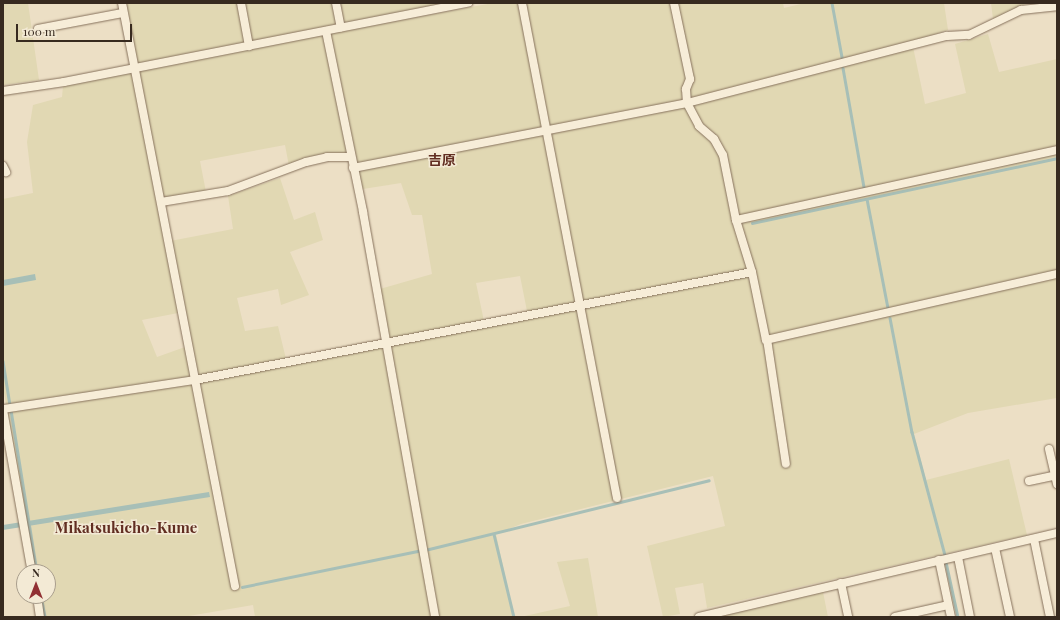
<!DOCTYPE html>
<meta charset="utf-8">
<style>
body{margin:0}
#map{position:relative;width:1060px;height:620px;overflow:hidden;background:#ecdfc5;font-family:"Playfair Display","Noto Sans JP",serif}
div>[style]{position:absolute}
.farmland>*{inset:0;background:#e1d8b3}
.water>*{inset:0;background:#a7bfb7}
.stream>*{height:2.5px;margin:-1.25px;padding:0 1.25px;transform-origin:1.25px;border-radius:1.25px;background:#a7bfb7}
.roads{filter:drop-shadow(0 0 1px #86715c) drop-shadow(0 0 1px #86715c)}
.street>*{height:8px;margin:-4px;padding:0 4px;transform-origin:4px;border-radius:4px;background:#f7edd8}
span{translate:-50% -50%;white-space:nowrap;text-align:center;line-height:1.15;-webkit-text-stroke:3px #f3ead5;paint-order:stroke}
.neighbourhood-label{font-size:14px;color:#612d21;font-weight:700}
.quarter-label{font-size:15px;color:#612d21;font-weight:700}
.frame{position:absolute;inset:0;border:4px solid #372a1f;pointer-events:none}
.north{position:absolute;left:16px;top:564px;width:40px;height:40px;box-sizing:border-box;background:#f3ead5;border:1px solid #a89d8c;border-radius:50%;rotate:0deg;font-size:11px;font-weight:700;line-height:16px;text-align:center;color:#372a1f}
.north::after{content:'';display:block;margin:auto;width:14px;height:18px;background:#913033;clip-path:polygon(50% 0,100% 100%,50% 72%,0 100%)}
.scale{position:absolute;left:16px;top:24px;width:116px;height:18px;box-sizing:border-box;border:2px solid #372a1f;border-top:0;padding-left:5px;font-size:12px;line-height:14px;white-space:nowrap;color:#372a1f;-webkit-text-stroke:3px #f3ead5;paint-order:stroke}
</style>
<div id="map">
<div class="farmland">
<i style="clip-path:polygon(3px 3px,28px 3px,39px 80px,3px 85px)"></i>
<i style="clip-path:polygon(evenodd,124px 3px,447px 3px,247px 43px,330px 33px,493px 3px,783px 3px,784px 8px,805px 3px,944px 3px,948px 30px,912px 42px,925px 104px,966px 93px,955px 44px,988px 34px,999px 72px,1057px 59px,1057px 398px,968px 413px,914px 434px,926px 480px,1009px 459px,1027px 535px,707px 608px,703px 583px,675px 588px,680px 614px,663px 617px,647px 546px,725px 526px,713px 476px,521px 524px,496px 534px,514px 617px,255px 617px,253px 605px,183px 617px,44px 617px,40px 596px,48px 596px,48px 572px,36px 572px,3px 387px,3px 199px,33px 193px,27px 142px,33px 105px,62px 97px,63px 86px,137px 70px,124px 3px,285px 145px,289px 166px,353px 155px,363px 189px,401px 183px,412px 215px,422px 215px,432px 274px,380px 289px,388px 339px,286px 359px,278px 326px,245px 331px,237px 298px,278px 289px,281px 305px,309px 295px,290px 252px,323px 240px,315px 212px,294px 220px,280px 178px,228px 196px,233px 229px,165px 242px,157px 200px,206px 192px,200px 161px,285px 145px,124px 3px,520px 276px,528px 316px,485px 326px,476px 283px,520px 276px,124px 3px,178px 313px,185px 347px,157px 357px,142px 320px,178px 313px)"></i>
<i style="clip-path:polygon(991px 3px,1027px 3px,993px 19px)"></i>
<i style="clip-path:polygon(588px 558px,598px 617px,520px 617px,570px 606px,557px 562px)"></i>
<i style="clip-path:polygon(823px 592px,828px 617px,715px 617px)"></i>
</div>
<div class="water">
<i style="clip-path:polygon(35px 274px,36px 280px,3px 286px,3px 280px)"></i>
<i style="clip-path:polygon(209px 492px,210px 497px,3px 530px,3px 525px)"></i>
</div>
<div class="stream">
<i style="left:832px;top:3px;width:55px;rotate:79.5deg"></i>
<i style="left:843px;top:68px;width:121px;rotate:80deg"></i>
<i style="left:867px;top:199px;width:111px;rotate:79.1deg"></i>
<i style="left:752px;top:223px;width:312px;rotate:-12deg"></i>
<i style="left:890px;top:318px;width:116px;rotate:79.1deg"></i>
<i style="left:912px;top:432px;width:127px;rotate:75deg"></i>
<i style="left:3px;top:361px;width:45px;rotate:81deg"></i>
<i style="left:11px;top:410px;width:164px;rotate:80.9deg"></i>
<i style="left:494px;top:534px;width:85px;rotate:76.5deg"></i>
<i style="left:425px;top:550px;width:292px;rotate:-13.8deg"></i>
<i style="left:946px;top:562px;width:56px;rotate:77.7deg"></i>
<i style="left:242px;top:587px;width:180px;rotate:-11.6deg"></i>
<i style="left:41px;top:596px;width:21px;rotate:79deg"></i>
</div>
<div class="roads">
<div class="street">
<i style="left:122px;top:3px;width:594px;rotate:79.03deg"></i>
<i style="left:241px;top:3px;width:44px;rotate:79.5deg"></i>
<i style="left:336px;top:3px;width:25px;rotate:79deg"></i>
<i style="left:522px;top:3px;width:504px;rotate:79.14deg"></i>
<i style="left:674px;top:3px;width:78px;rotate:78.1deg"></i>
<i style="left:690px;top:79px;width:11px;rotate:112deg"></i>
<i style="left:686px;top:89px;width:14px;rotate:86deg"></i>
<i style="left:687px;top:103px;width:26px;rotate:62deg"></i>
<i style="left:699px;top:126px;width:20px;rotate:41deg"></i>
<i style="left:714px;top:139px;width:18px;rotate:61deg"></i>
<i style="left:723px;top:155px;width:66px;rotate:78.7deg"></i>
<i style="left:736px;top:220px;width:54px;rotate:72.9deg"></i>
<i style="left:752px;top:272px;width:69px;rotate:78.4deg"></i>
<i style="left:766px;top:340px;width:298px;rotate:-12.8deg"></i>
<i style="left:38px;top:29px;width:86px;rotate:-10.7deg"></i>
<i style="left:326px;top:31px;width:185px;rotate:78.4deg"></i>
<i style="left:363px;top:212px;width:411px;rotate:79.9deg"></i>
<i style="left:3px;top:91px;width:62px;rotate:-8.4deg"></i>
<i style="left:64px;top:82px;width:412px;rotate:-11.1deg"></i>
<i style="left:3px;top:166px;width:7px;rotate:63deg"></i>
<i style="left:353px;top:168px;width:340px;rotate:-11deg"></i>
<i style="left:687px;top:103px;width:268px;rotate:-14.5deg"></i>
<i style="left:947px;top:36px;width:22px;rotate:-3deg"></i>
<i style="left:969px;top:35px;width:58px;rotate:-25.7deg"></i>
<i style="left:1021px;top:10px;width:36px;rotate:-6deg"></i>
<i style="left:161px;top:202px;width:68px;rotate:-9.3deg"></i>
<i style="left:228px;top:191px;width:83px;rotate:-20.4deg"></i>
<i style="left:306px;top:162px;width:22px;rotate:-13deg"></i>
<i style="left:327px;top:157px;width:24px"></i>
<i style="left:736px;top:220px;width:329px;rotate:-12.3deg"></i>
<i style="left:767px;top:339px;width:126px;rotate:81.4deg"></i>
<i style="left:3px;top:409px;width:194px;rotate:-8.6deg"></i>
<i style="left:195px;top:380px;width:567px;rotate:-10.97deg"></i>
<i style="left:3px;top:410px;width:165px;rotate:79.9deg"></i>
<i style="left:1049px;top:449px;width:36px;rotate:77deg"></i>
<i style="left:1029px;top:481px;width:29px;rotate:-12deg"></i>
<i style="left:1034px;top:539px;width:80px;rotate:78.4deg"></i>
<i style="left:995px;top:548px;width:71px;rotate:77.7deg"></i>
<i style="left:958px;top:557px;width:61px;rotate:78.7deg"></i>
<i style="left:939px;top:560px;width:58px;rotate:78.1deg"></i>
<i style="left:841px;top:583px;width:35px;rotate:78deg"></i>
<i style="left:37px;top:596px;width:21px;rotate:82deg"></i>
<i style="left:699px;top:617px;width:368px;rotate:-13.2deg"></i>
<i style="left:895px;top:617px;width:54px;rotate:-12.8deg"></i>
</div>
</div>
<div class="neighbourhood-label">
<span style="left:442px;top:160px">吉原</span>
</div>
<div class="quarter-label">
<span style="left:126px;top:528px">Mikatsukicho-Kume</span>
</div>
<div class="frame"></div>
<div class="north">N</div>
<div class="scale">100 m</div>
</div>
